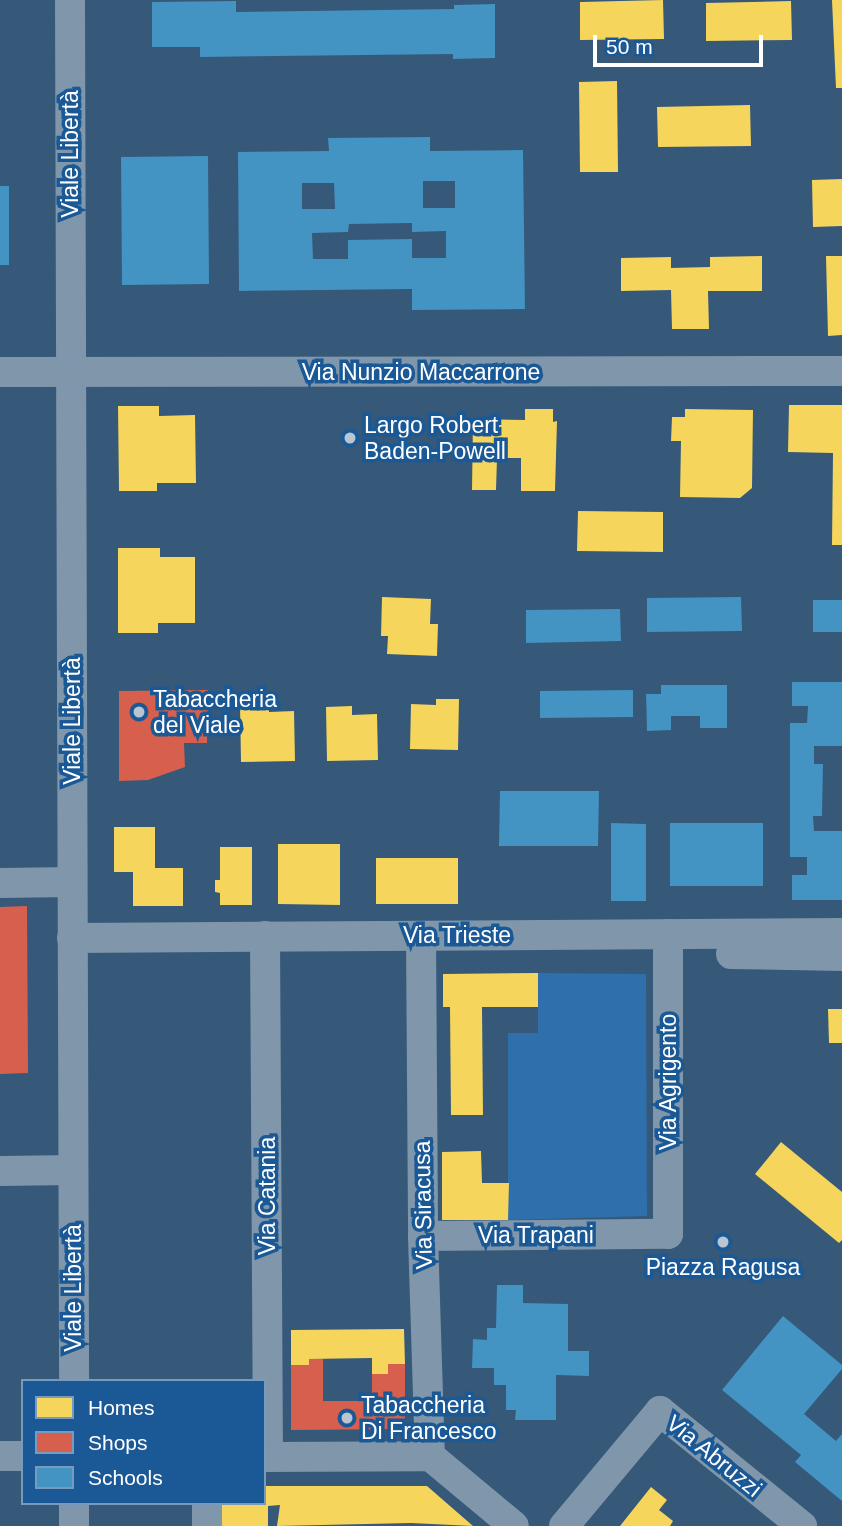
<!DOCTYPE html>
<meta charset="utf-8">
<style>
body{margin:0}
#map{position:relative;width:842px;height:1526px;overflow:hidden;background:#365879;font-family:Helvetica,sans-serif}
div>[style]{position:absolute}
.green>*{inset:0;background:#2f6fab}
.homes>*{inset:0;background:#f6d55c}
.shops>*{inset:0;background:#d6604d}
.schools>*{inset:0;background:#4393c3}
.minor>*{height:30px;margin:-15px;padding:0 15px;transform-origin:15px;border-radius:15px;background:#7f96ab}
.dots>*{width:19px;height:19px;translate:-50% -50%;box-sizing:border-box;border:4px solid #1a5995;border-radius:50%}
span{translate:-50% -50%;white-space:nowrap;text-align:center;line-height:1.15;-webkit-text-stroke:7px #1a5995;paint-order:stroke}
.street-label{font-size:23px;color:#fff}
.poi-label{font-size:23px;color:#fff}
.left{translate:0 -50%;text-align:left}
.legend{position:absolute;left:21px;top:1379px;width:245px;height:126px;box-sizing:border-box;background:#1a5995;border:2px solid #769bbf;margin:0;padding:9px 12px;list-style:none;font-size:21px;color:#fff}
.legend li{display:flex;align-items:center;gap:14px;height:35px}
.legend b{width:35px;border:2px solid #769bbf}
.scale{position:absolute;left:593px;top:35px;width:170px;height:32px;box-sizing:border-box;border:4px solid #fff;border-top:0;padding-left:9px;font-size:21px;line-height:24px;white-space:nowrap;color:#fff;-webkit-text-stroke:5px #1a5995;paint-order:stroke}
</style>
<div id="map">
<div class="green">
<i style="clip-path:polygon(538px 973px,646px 974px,647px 1216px,508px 1220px,508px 1033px,538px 1033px)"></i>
</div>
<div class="homes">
<i style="clip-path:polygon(663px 0,664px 39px,580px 40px,580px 2px)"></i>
<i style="clip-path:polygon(832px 0,842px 0,842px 88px,836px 88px)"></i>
<i style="clip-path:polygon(791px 1px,792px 40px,706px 41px,706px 3px)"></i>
<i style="clip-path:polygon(617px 81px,618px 172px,580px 172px,579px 82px)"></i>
<i style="clip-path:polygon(750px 105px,751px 146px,658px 147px,657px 107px)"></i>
<i style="clip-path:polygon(842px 179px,842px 226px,813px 227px,812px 180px)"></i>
<i style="clip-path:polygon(762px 256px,762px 291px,708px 291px,709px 329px,672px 329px,671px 290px,621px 291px,621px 258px,671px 257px,671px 268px,710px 267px,710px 257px)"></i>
<i style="clip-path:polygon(826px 256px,842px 256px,842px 335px,828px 336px)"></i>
<i style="clip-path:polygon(789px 405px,842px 405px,842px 545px,832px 545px,833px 453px,788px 452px)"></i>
<i style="clip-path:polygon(118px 406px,159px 406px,159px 416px,195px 415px,196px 483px,157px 483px,157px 491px,119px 491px)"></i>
<i style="clip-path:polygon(525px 409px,553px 409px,553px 422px,557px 421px,555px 491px,521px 491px,521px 458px,497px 458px,496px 490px,472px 490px,473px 419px,525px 420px)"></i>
<i style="clip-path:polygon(685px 409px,753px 410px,752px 488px,740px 498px,680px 497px,681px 441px,671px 441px,672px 417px,685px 417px)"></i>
<i style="clip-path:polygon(578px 511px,663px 512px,663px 552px,577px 551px)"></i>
<i style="clip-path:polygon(118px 548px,160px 548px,160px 557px,195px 557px,195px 623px,158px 623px,158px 633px,118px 633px)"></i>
<i style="clip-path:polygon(382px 597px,431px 599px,430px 624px,438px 624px,437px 656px,387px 654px,388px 636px,381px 636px)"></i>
<i style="clip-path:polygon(436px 699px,459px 699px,458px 750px,410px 749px,411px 704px,436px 705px)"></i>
<i style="clip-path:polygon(240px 705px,269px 705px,269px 712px,294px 711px,295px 761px,241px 762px)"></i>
<i style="clip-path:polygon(352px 706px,352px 715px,377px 714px,378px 760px,327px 761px,326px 707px)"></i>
<i style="clip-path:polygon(114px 827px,155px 827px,155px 868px,183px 868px,183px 906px,133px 906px,133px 872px,114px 872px)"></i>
<i style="clip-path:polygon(278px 844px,340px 844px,340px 905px,278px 904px)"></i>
<i style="clip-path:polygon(220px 847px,252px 847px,252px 905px,220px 905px,220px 893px,215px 892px,215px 880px,220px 880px)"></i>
<i style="clip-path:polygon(376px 858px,458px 858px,458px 904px,376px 904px)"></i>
<i style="clip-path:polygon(538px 973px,538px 1007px,482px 1007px,483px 1115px,451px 1115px,450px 1007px,443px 1007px,443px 974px)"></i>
<i style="clip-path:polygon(828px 1009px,842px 1009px,842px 1043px,829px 1043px)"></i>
<i style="clip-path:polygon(781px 1142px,842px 1192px,842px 1240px,839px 1243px,755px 1174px)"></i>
<i style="clip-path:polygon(481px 1151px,482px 1183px,509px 1183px,508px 1220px,442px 1220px,442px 1152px)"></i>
<i style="clip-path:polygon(404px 1329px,405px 1364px,388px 1364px,388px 1374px,372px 1374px,372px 1358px,309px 1359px,309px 1365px,291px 1365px,291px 1330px)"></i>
<i style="clip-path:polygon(264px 1486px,427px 1486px,473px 1526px,411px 1523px,277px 1526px,280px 1505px,268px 1506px,268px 1526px,221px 1526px,222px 1503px,264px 1503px)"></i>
<i style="clip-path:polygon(651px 1487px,667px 1500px,659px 1510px,673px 1521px,670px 1526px,620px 1526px)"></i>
</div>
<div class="shops">
<i style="clip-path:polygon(208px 690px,207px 743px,184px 743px,185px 767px,148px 780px,119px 781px,119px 691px)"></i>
<i style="clip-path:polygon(27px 906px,28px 1073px,0 1074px,0 907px)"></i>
<i style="clip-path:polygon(309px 1359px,323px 1359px,323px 1401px,372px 1401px,372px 1374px,388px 1374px,388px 1364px,405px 1364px,405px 1429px,291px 1430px,291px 1365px,309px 1365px)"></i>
</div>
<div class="schools">
<i style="clip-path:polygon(236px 1px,236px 12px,454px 9px,454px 5px,495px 4px,495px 58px,453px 59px,453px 54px,200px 57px,200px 47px,152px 47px,152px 2px)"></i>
<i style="clip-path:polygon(evenodd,430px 137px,430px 151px,523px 150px,525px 309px,412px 310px,412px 289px,239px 291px,238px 152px,329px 151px,328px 138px,430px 137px,423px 181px,455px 181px,455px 208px,423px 208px,423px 181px,430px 137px,302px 183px,334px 183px,335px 209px,302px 209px,302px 183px,430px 137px,412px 223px,412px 232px,446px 231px,446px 258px,412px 258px,412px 239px,348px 240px,348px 259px,313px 259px,312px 233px,348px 232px,349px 224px,412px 223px)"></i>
<i style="clip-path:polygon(208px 156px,209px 284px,122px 285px,121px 157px)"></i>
<i style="clip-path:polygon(0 186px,9px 186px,9px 265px,0 265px)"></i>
<i style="clip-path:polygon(741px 597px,742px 631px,647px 632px,647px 598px)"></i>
<i style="clip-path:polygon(813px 600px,842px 600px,842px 632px,813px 632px)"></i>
<i style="clip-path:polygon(620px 609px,621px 641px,526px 643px,526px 610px)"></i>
<i style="clip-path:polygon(792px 682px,842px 682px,842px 746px,814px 746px,814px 764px,823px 764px,822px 816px,813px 816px,814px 831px,842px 831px,842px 900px,792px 900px,792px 875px,807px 875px,807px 857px,790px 857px,790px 723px,807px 723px,808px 706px,792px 706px)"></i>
<i style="clip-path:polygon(661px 685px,727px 685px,727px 728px,700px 728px,700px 716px,671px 716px,671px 730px,647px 731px,646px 694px,661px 694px)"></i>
<i style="clip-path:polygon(633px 690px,633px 717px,540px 718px,540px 691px)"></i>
<i style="clip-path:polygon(500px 791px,599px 791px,598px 846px,499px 846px)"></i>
<i style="clip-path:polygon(611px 823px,646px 824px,646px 901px,611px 901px)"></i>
<i style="clip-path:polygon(670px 823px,763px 823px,763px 886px,670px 886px)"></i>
<i style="clip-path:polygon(497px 1285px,523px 1285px,523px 1303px,568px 1304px,568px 1351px,589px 1351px,589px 1376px,556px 1375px,556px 1420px,515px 1420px,516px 1410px,506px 1410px,506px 1385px,494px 1385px,494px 1368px,472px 1368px,473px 1339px,487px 1340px,487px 1328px,496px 1328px)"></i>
<i style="clip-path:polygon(783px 1316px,842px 1365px,842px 1369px,804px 1414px,836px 1441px,842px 1434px,842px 1501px,795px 1462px,801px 1455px,722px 1390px)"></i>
</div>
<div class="minor">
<i style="left:70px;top:0;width:1381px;rotate:89.83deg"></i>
<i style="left:0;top:372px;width:842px;rotate:-0.07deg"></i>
<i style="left:0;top:883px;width:72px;rotate:-0.8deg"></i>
<i style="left:265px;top:936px;width:521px;rotate:89.67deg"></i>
<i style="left:421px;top:936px;width:300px;rotate:89.6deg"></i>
<i style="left:423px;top:1236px;width:220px;rotate:88.2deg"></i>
<i style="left:72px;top:938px;width:770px;rotate:-0.37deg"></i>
<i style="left:731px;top:954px;width:111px;rotate:1deg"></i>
<i style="left:0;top:1171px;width:73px;rotate:-0.8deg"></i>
<i style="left:423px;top:1236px;width:245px;rotate:-0.5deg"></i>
<i style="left:668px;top:1234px;width:300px;rotate:-90deg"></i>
<i style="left:0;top:1456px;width:23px"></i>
<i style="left:264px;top:1457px;width:166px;rotate:-0.3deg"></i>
<i style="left:430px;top:1456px;width:109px;rotate:39.8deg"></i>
<i style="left:74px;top:1503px;width:23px;rotate:90deg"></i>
<i style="left:207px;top:1503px;width:23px;rotate:90deg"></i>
<i style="left:564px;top:1526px;width:150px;rotate:-50.1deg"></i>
<i style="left:660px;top:1411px;width:183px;rotate:39deg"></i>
</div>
<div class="dots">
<i style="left:350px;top:438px;background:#b9c5d0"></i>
<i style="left:139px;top:712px;background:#b9c5d0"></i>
<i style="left:723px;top:1242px;background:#b9c5d0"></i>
<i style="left:347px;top:1418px;background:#b9c5d0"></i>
</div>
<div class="street-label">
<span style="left:70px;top:154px;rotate:-90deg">Viale Libertà</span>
<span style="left:421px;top:372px">Via Nunzio Maccarrone</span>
<span style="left:72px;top:721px;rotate:-90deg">Viale Libertà</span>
<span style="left:457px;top:935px">Via Trieste</span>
<span style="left:668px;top:1082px;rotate:-90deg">Via Agrigento</span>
<span style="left:267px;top:1196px;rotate:-90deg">Via Catania</span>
<span style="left:423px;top:1205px;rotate:-91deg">Via Siracusa</span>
<span style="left:536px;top:1235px">Via Trapani</span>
<span style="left:73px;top:1288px;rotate:-90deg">Viale Libertà</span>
<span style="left:714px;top:1456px;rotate:39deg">Via Abruzzi</span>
</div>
<div class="poi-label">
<span class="left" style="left:364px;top:438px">Largo Robert<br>Baden-Powell</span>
<span class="left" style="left:153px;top:712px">Tabaccheria<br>del Viale</span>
<span style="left:723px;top:1267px">Piazza Ragusa</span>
<span class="left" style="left:361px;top:1418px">Tabaccheria<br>Di Francesco</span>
</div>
<ul class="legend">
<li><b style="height:19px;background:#f6d55c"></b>Homes</li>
<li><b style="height:19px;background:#d6604d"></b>Shops</li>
<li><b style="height:19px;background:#4393c3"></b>Schools</li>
</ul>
<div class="scale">50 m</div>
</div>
